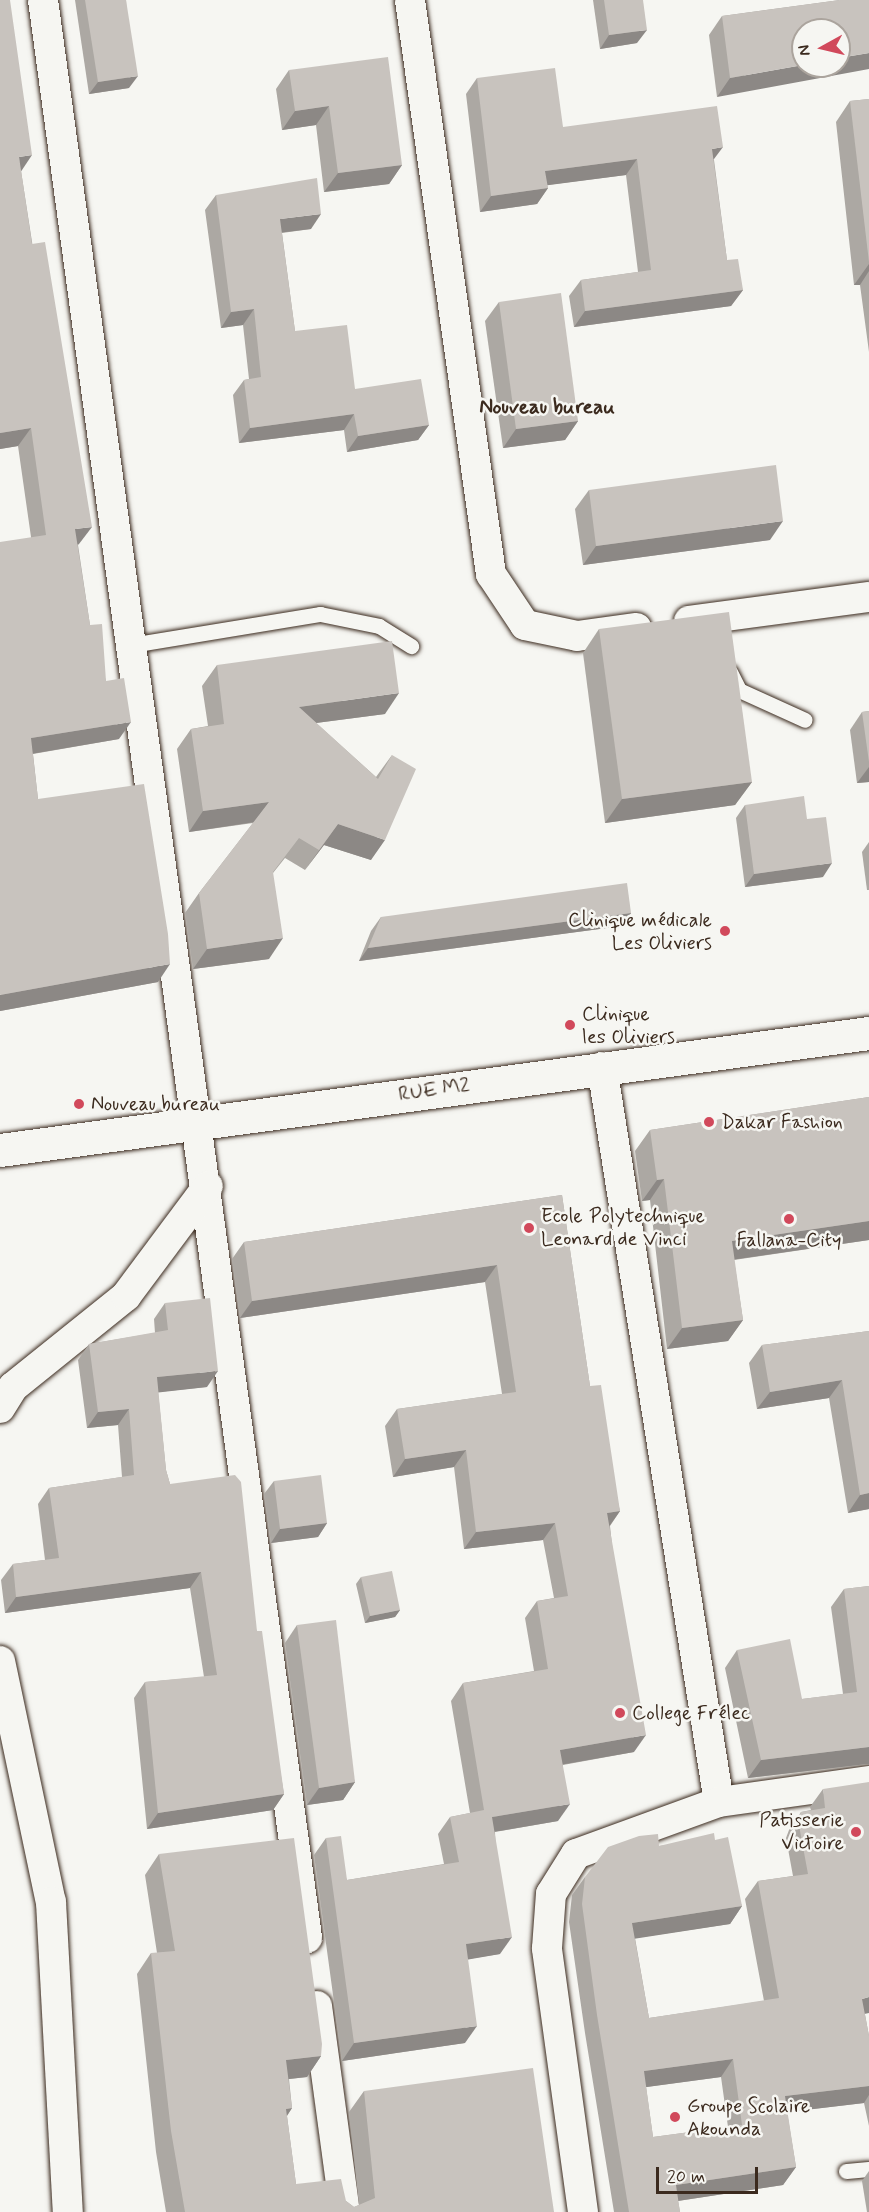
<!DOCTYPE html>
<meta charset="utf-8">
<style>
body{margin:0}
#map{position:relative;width:869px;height:2212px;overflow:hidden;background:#f6f6f2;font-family:Mynerve,sans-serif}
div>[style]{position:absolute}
.roads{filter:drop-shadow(0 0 2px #3b2a1e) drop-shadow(0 0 2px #3b2a1e)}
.service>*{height:15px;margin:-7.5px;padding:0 7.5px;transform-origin:7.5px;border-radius:7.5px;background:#f6f6f2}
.minor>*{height:30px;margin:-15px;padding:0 15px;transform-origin:15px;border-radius:15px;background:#f6f6f2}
.secondary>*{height:33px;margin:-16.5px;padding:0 16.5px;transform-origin:16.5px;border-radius:16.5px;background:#f6f6f2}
.wall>*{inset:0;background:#aca8a3}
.shaded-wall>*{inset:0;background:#8c8885}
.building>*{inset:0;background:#c8c3be}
.dots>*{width:16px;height:16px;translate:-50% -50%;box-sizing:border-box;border:3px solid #f6f6f2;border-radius:50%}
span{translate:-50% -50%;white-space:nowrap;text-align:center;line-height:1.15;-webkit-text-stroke:5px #f6f6f2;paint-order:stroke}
.poi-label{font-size:20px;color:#3b2a1e}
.right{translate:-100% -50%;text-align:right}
.left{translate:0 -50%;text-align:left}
.street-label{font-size:20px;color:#3b2a1e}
.neighbourhood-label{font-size:21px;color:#3b2a1e;font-weight:700}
.north{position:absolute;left:791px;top:18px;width:60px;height:60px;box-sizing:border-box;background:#f6f6f2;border:2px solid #aba49d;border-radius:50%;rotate:262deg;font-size:16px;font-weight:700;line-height:24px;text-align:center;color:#3b2a1e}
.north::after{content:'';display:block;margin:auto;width:21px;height:27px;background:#d1495b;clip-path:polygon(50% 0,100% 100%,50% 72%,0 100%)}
.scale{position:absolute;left:656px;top:2167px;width:102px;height:27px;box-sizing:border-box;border:3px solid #3b2a1e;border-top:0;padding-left:8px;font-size:18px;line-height:21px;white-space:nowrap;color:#3b2a1e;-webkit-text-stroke:4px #f6f6f2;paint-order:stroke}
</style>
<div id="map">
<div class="roads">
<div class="service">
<i style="left:131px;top:645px;width:192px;rotate:-9.3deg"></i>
<i style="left:320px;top:614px;width:60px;rotate:11.5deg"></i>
<i style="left:379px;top:626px;width:38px;rotate:32deg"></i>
<i style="left:730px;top:672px;width:20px;rotate:63deg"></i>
<i style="left:739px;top:690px;width:72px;rotate:24.4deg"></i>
<i style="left:846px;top:2171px;width:23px;rotate:-5deg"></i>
</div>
<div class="minor">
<i style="left:43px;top:0;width:1956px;rotate:82.24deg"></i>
<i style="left:410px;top:0;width:580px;rotate:81.97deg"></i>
<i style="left:491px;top:574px;width:61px;rotate:56.3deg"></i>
<i style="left:525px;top:625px;width:53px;rotate:11.9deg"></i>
<i style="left:577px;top:636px;width:60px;rotate:-7.7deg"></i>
<i style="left:689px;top:621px;width:182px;rotate:-7.6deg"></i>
<i style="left:602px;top:1067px;width:744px;rotate:80.96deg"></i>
<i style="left:0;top:1408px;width:25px;rotate:-58deg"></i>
<i style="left:13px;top:1387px;width:145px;rotate:-38.8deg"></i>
<i style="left:126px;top:1296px;width:137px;rotate:-53.3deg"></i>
<i style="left:0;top:1661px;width:246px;rotate:78.1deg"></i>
<i style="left:51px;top:1902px;width:310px;rotate:86.9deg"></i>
<i style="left:317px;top:2006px;width:208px;rotate:82.3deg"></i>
<i style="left:583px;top:2212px;width:266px;rotate:-97.8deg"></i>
<i style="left:547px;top:1948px;width:54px;rotate:-85.8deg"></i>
<i style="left:551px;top:1894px;width:47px;rotate:-58deg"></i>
<i style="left:576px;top:1854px;width:152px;rotate:-20deg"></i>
<i style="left:719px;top:1802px;width:151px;rotate:-8deg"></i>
</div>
<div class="secondary">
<i style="left:0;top:1150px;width:877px;rotate:-7.67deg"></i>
</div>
</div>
<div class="wall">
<i style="clip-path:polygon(0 0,21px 171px,79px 544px,78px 545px,90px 625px,106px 681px,119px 739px,33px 754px,38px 799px,158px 982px,0 1011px,31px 537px,18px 446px,0 449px)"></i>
<i style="clip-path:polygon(75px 0,126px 0,129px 88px,89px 94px)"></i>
<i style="clip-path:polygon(593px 0,643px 0,637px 43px,600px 49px)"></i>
<i style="clip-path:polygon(840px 0,717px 97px,709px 35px,722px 16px)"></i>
<i style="clip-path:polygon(289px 70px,402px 165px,389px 184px,324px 192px,316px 125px,282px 130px,276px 89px)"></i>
<i style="clip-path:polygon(477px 78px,563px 127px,714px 160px,727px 260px,743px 290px,731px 306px,574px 327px,569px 296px,581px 280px,638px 272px,626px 175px,547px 185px,548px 188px,537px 204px,480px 212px,466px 94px)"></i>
<i style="clip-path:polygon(869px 99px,869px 352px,860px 285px,854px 285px,836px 122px,850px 101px)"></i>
<i style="clip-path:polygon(216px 195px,311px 229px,282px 233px,295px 331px,355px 389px,429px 425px,418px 440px,347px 452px,344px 430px,239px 443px,233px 395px,244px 380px,249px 379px,243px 325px,221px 328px,205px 210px)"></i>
<i style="clip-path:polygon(499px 302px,578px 421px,565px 440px,503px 448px,485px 321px)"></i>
<i style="clip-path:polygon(589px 490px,770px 540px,583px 565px,575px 509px)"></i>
<i style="clip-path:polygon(599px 629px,752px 782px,735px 805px,605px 823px,583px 653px)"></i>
<i style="clip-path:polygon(217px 665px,385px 714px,316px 723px,376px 777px,392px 755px,371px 860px,324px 845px,305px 870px,285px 858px,273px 873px,269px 959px,193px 969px,185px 913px,199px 893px,253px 823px,189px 832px,177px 749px,191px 729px,208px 726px,202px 686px)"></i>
<i style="clip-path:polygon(869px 711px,869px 782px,857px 783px,850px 730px,862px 712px)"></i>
<i style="clip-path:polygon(745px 805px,807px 819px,823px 877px,745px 887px,736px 818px)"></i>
<i style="clip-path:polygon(869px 842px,869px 890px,867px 890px,862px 852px)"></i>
<i style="clip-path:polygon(631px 913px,622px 926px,359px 961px,371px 931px,381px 917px)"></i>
<i style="clip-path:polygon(869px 1097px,869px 1240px,734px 1260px,743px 1320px,728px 1341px,667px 1349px,650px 1200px,642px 1201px,635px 1151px,650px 1130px)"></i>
<i style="clip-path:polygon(562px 1195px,590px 1386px,620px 1511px,610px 1526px,634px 1752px,563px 1765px,558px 1821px,495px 1832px,500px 1954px,468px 1959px,465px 2043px,342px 2061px,314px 1855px,326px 1838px,347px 1880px,444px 1864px,438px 1834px,450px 1817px,470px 1813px,451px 1701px,463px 1683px,534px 1671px,525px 1618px,537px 1601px,554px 1598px,543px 1540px,464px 1549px,454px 1467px,393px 1477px,385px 1426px,397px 1409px,502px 1394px,485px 1282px,240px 1318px,232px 1259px,244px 1242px)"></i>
<i style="clip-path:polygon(165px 1303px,207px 1387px,158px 1392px,166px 1470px,170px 1484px,257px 1631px,284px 1794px,273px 1810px,147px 1829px,134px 1698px,145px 1682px,204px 1677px,190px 1588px,5px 1613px,1px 1580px,13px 1564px,45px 1560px,38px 1504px,49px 1488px,122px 1477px,118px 1425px,87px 1428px,78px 1360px,89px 1344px,155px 1333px,154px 1319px)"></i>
<i style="clip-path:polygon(869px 1331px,869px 1509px,848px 1513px,829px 1398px,757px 1409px,749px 1363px,762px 1345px)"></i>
<i style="clip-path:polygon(274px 1481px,327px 1523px,318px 1537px,271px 1543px,264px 1494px)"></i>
<i style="clip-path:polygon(361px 1577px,400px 1610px,395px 1617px,365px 1623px,356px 1584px)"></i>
<i style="clip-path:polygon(869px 1586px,869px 1765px,867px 1764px,748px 1778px,725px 1668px,737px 1650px,802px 1699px,843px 1694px,831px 1607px,844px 1589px)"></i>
<i style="clip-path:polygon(297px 1625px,355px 1782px,343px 1800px,307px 1805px,285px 1643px)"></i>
<i style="clip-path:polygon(evenodd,823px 1789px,869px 2036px,869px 2126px,864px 2103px,787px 2112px,796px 2167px,783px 2185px,678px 2201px,680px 2212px,614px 2212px,585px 2033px,569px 1922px,572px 1895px,585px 1877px,659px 1846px,715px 1840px,742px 1906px,730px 1924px,635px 1938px,649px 2018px,764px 2001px,745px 1899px,758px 1881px,793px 1876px,786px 1838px,789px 1830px,801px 1812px,811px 1810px,810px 1807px,823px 1789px,721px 2077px,728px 2127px,653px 2137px,646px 2087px,721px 2077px)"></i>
<i style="clip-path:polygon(159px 1854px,321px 2056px,307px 2077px,289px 2079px,292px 2108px,287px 2116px,296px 2184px,346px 2201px,354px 2207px,359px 2205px,349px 2112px,364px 2091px,554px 2212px,166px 2212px,156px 2152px,137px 1974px,151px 1953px,157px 1953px,145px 1875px)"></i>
<i style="clip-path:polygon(869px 2171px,869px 2212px,867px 2212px,862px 2181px)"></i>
</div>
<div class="shaded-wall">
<i style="clip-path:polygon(647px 30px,637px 43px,600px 49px,609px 35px)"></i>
<i style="clip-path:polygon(869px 53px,869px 69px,717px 97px,730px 78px,803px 65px,803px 66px,839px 66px,839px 58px)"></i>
<i style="clip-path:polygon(138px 76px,129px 88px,89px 94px,98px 82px)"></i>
<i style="clip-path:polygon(329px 106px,316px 125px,282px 130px,295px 111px)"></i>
<i style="clip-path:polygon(723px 147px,711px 163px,712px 149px)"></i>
<i style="clip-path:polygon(32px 155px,20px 173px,19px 157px)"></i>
<i style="clip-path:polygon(637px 159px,626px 175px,534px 187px,545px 171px)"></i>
<i style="clip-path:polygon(402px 165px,389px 184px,324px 192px,338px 173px)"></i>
<i style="clip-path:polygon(548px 188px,537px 204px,480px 212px,491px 196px)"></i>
<i style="clip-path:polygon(321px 214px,311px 229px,269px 234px,280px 219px)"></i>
<i style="clip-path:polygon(869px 264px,869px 271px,860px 285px,854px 285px)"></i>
<i style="clip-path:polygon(743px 290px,731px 306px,574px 327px,585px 311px)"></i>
<i style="clip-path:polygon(254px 309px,243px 325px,221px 328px,231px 312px)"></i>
<i style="clip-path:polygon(354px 414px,344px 430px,239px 443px,250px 428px)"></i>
<i style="clip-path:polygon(578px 421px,565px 440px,503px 448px,516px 429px)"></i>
<i style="clip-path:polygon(429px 425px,418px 440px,347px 452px,358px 436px)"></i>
<i style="clip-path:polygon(31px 428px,18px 446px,0 449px,0 433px)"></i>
<i style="clip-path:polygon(783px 521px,770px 540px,583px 565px,596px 546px)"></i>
<i style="clip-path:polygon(92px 527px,79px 544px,63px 547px,75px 529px)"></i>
<i style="clip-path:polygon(399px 693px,385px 714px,285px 727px,299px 707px)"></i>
<i style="clip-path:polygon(131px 722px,119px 739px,19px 756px,31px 738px)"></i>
<i style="clip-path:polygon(869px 767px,869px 782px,857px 783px)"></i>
<i style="clip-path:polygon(752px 782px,735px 805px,605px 823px,622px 799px)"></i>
<i style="clip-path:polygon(269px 802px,255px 822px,189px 832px,203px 811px)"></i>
<i style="clip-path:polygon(338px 824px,385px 840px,371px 860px,324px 845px,305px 870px)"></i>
<i style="clip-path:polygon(832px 863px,823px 877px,745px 887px,754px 874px)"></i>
<i style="clip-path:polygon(631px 913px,622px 926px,359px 961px,368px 948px)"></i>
<i style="clip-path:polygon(283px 938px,269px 959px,193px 969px,207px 949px)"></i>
<i style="clip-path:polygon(170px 964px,158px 982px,0 1011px,0 995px)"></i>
<i style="clip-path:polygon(664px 1179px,650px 1200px,642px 1201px,657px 1180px)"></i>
<i style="clip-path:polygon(869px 1221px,869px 1240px,717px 1262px,732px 1241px)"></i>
<i style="clip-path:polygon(497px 1265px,485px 1282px,240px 1318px,252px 1301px)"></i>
<i style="clip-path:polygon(743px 1320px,728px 1341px,667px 1349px,682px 1328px)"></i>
<i style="clip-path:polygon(218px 1371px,207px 1387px,145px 1394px,157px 1377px)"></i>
<i style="clip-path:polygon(842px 1380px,829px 1398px,757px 1409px,770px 1392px)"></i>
<i style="clip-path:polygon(129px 1409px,118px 1425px,87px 1428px,98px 1412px)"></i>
<i style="clip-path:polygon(466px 1450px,454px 1467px,393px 1477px,405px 1459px)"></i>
<i style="clip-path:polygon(869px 1493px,869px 1509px,848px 1513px,860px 1495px)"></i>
<i style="clip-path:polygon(620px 1511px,608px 1528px,607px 1513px)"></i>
<i style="clip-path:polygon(327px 1523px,318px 1537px,271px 1543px,280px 1529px)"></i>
<i style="clip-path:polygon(555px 1523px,543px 1540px,464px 1549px,476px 1532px)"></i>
<i style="clip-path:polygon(201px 1572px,190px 1588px,5px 1613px,16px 1597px)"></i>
<i style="clip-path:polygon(400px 1610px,395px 1617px,365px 1623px,370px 1616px)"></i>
<i style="clip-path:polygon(646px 1735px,634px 1752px,548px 1767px,560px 1750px)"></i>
<i style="clip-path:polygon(869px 1747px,869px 1765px,867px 1764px,748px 1778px,761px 1760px)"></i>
<i style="clip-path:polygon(355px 1782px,343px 1800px,307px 1805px,319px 1788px)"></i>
<i style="clip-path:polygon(284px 1794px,273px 1810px,147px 1829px,158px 1813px)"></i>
<i style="clip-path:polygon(570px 1804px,558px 1821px,481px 1834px,492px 1817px)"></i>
<i style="clip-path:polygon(742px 1906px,730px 1924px,620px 1941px,632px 1923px)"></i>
<i style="clip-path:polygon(512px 1937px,500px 1954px,454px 1962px,466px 1944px)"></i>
<i style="clip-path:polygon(869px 1997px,869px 2013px,850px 2017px,862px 1999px)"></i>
<i style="clip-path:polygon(477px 2026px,465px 2043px,342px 2061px,354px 2043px)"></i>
<i style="clip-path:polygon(321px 2056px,307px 2077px,271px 2081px,286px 2060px)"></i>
<i style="clip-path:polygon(733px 2059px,721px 2077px,632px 2089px,644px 2071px)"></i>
<i style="clip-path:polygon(869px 2086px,869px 2095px,864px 2103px,772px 2114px,785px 2096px)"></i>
<i style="clip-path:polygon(292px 2108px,278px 2129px,286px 2109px)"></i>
<i style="clip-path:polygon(796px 2167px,783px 2185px,664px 2203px,676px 2185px)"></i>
</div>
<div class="building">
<i style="clip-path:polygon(0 0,10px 0,32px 155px,19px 157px,32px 244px,45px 242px,92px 527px,75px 529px,90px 625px,102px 624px,106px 681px,124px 678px,131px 722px,31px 738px,38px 799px,144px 784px,168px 934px,170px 964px,0 995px,0 542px,46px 535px,31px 428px,0 433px)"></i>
<i style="clip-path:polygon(85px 0,126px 0,138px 76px,98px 82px)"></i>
<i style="clip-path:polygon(604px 0,643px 0,647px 30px,609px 35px)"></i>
<i style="clip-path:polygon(840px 0,869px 0,869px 53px,839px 58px,839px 30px,803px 30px,803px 65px,730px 78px,722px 16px)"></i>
<i style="clip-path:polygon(388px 57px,402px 165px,338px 173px,329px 106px,295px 111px,289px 70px)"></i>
<i style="clip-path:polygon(555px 68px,563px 127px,717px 106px,723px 147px,712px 149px,727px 260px,738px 259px,743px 290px,585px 311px,581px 280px,651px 270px,637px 159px,545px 171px,548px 188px,491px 196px,477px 78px)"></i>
<i style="clip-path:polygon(869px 99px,869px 262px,850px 101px)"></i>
<i style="clip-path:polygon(317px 178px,321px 214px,280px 219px,295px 331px,347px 325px,355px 389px,421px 379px,429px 425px,358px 436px,354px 414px,250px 428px,244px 380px,261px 377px,254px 309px,231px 312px,216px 195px)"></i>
<i style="clip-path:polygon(561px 293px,578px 421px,516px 429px,499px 302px)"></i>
<i style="clip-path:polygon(776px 465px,783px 521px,596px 546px,589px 490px)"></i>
<i style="clip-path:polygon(729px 612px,752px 782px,622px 799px,599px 629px)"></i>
<i style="clip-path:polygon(392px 641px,399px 693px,299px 707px,378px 779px,392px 755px,416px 769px,385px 840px,338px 824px,319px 850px,299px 838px,273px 872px,283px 938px,207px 949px,199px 893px,269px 802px,203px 811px,191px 729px,224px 724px,217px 665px)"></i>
<i style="clip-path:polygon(869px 711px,869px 762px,862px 712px)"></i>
<i style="clip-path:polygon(804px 796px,807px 819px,826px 817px,832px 863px,754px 874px,745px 805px)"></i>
<i style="clip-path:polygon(627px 883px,631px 913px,368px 948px,381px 917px)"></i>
<i style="clip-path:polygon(869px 1097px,869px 1221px,732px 1241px,743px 1320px,682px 1328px,664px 1179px,657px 1180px,650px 1130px)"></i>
<i style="clip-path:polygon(562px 1195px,590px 1386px,601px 1385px,620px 1511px,607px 1513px,646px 1735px,560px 1750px,570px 1804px,492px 1817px,512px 1937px,466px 1944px,477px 2026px,354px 2043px,326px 1838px,341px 1836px,347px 1880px,459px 1862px,450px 1817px,484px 1810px,463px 1683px,548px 1669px,537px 1601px,568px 1596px,555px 1523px,476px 1532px,466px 1450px,405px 1459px,397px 1409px,516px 1392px,497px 1265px,252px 1301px,244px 1242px)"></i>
<i style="clip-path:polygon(210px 1298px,218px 1371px,157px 1377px,166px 1470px,170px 1484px,235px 1475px,241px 1482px,257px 1631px,262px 1631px,284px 1794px,158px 1813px,145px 1682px,217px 1675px,201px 1572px,16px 1597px,13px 1564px,59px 1558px,49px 1488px,134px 1475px,129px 1409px,98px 1412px,89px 1344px,168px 1330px,165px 1303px)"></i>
<i style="clip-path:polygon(869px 1331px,869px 1493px,860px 1495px,842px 1380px,770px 1392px,762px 1345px)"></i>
<i style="clip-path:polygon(321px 1475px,327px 1523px,280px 1529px,274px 1481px)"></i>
<i style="clip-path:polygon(392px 1571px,400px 1610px,370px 1616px,361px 1577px)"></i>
<i style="clip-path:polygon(869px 1586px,869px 1747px,761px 1760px,737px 1650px,790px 1639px,802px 1699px,857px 1692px,844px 1589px)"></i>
<i style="clip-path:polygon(336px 1620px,355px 1782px,319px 1788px,297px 1625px)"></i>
<i style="clip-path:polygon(evenodd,869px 1782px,869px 1997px,862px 1999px,869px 2036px,869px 2086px,785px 2096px,796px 2167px,676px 2185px,680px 2212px,629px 2212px,597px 2015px,582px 1904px,585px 1877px,608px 1847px,639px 1836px,658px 1834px,659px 1846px,714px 1833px,715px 1840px,728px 1837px,742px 1906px,632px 1923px,649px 2018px,779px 1998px,758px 1881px,808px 1874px,798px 1820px,801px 1812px,825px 1808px,823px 1789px,869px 1782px,733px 2059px,742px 2125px,653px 2137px,644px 2071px,733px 2059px)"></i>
<i style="clip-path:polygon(294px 1838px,322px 2044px,321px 2056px,286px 2060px,292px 2108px,286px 2109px,296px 2184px,341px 2179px,346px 2201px,354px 2207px,375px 2198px,364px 2091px,533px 2068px,554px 2212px,185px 2212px,171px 2131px,151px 1953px,175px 1951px,159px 1854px)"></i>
</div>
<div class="dots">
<i style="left:725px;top:931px;background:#d1495b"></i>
<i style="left:570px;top:1025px;background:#d1495b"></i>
<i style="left:79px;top:1104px;background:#d1495b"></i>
<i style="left:709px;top:1122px;background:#d1495b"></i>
<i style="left:789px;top:1219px;background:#d1495b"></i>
<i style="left:529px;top:1228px;background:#d1495b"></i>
<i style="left:620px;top:1713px;background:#d1495b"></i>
<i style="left:856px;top:1832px;background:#d1495b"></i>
<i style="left:675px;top:2117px;background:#d1495b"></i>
</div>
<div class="poi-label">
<span class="right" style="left:712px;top:932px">Clinique médicale<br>Les Oliviers</span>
<span class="left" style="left:582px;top:1026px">Clinique<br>les Oliviers</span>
<span class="left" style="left:91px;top:1104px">Nouveau bureau</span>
<span class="left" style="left:721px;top:1122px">Dakar Fashion</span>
<span class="left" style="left:541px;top:1228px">Ecole Polytechnique<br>Leonard de Vinci</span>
<span style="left:789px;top:1240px">Fallana-City</span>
<span class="left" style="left:632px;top:1713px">College Frélec</span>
<span class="right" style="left:844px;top:1832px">Patisserie<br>Victoire</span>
<span class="left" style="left:687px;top:2118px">Groupe Scolaire<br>Akounda</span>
</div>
<div class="street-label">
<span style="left:434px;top:1090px;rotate:-8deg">RUE M2</span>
</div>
<div class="neighbourhood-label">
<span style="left:547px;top:407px">Nouveau bureau</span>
</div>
<div class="north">N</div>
<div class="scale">20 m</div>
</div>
